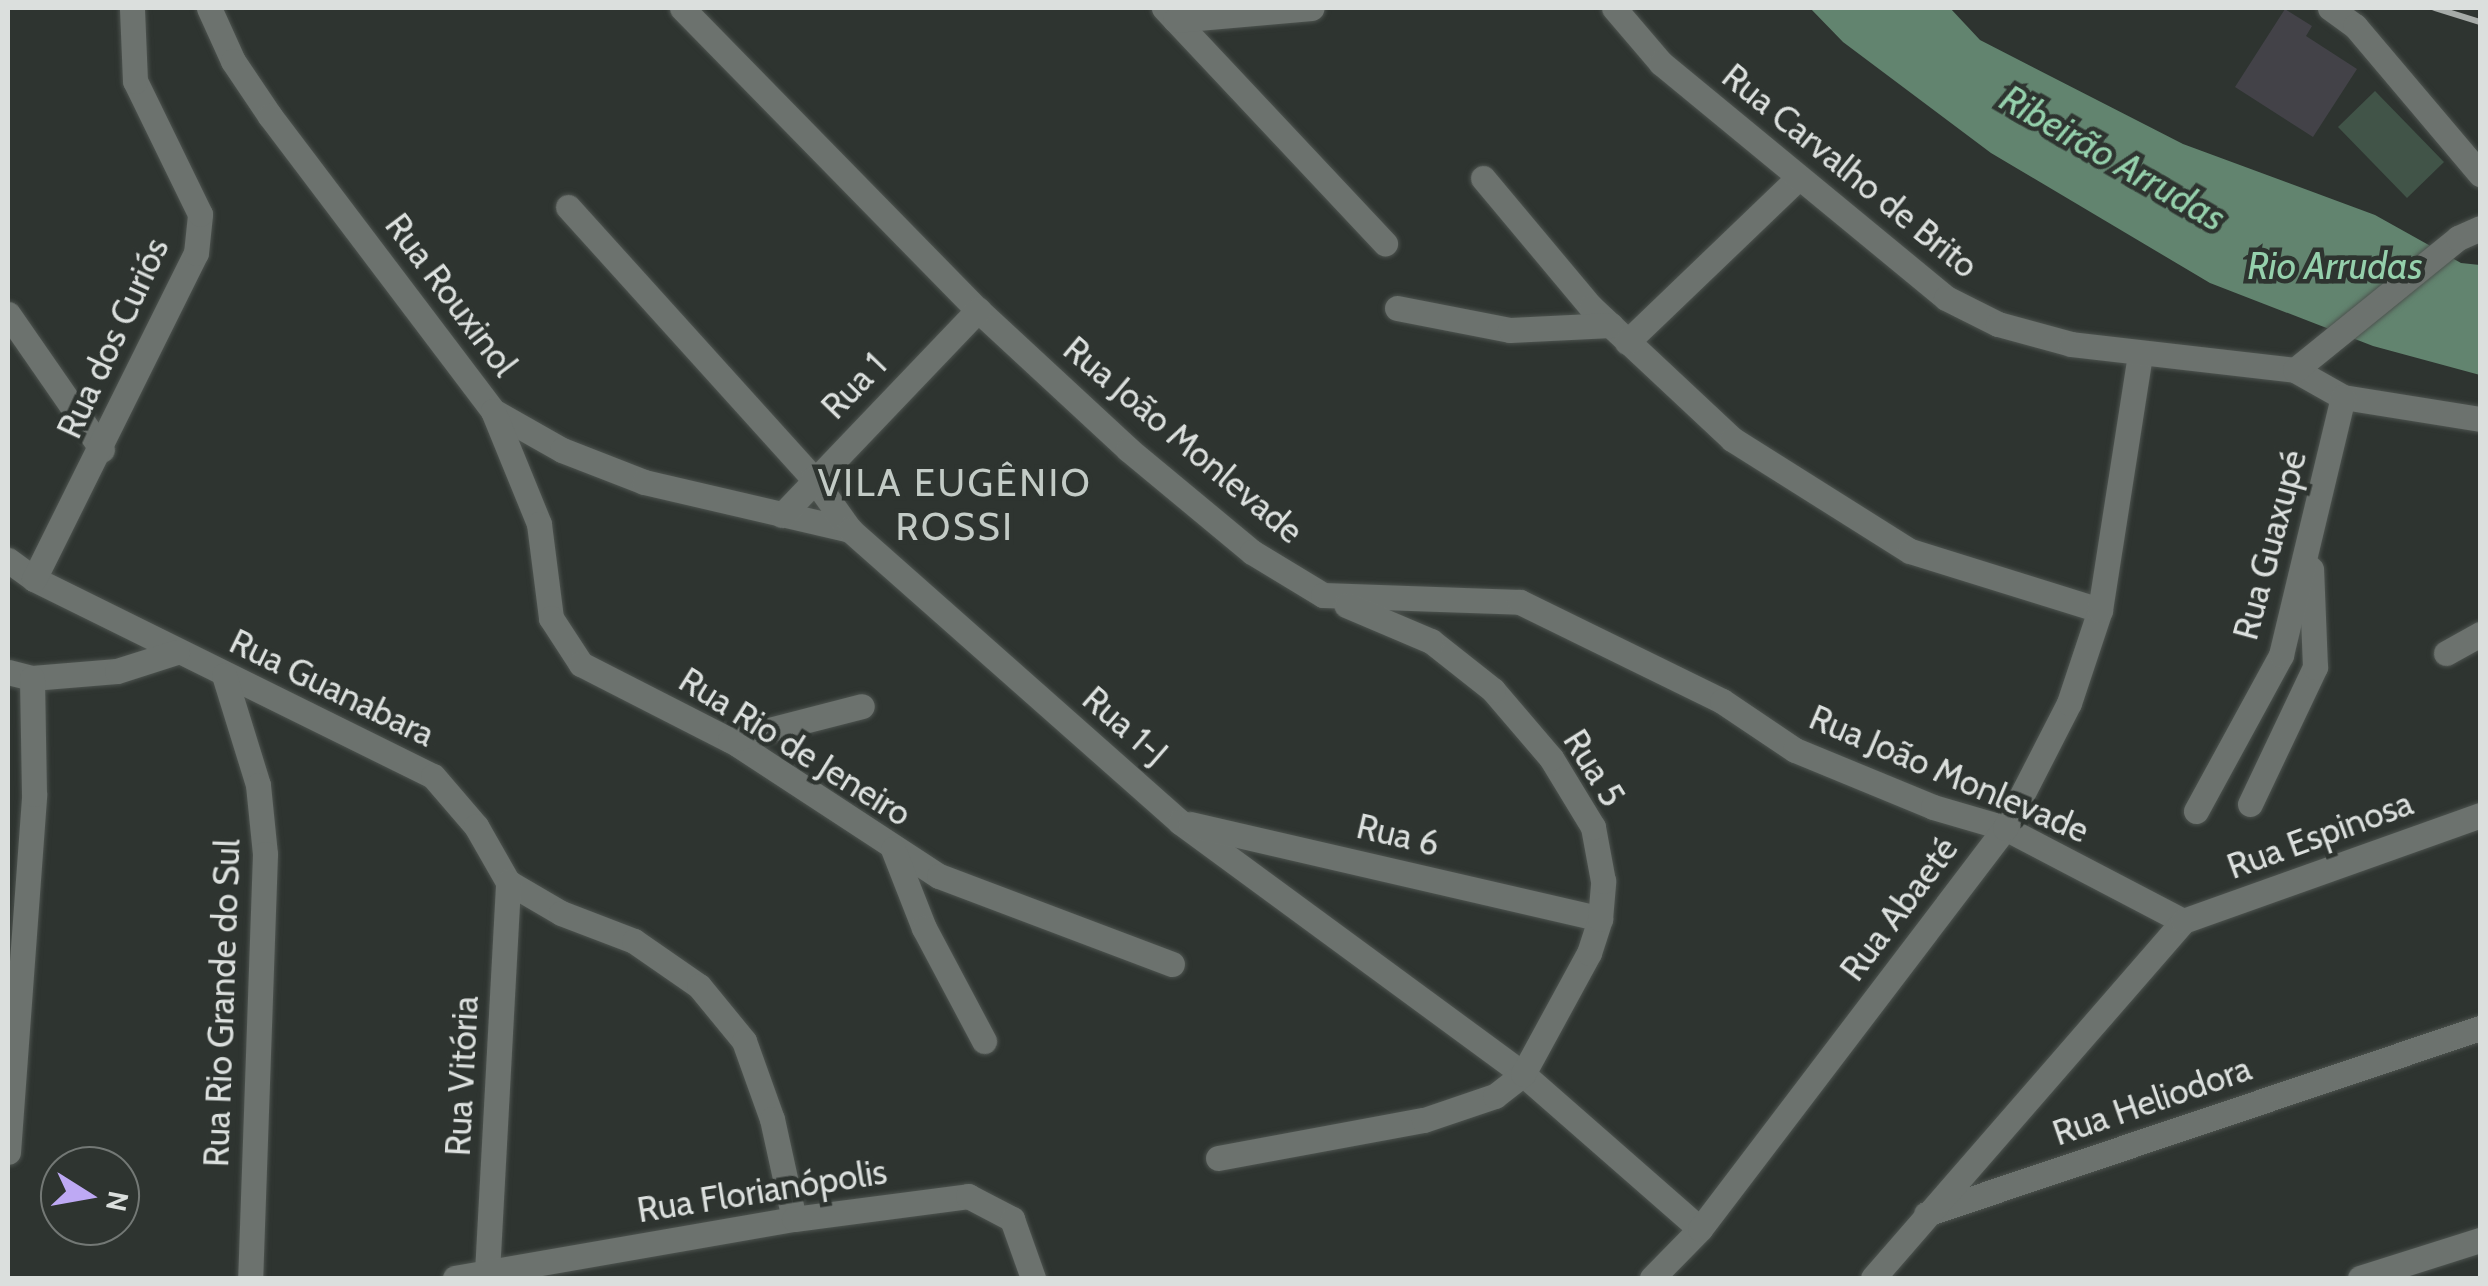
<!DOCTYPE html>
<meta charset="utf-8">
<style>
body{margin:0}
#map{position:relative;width:2488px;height:1286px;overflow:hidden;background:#2e3430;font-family:Cabin,sans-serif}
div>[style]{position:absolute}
.green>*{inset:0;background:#415448}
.water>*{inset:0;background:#62846f}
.building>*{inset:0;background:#434248}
.roads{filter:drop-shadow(0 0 2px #4d534f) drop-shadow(0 0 2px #4d534f)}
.street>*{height:25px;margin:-12.5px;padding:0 12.5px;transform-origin:12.5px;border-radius:12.5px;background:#6c726e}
.secondary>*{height:25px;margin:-12.5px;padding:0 12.5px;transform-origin:12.5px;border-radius:12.5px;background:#6c726e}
.rail>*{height:6px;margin:-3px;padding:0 3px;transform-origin:3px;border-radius:3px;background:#a6aba8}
span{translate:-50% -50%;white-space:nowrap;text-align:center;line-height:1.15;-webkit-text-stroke:9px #2e3430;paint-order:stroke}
.street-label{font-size:35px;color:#dbdfdd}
.water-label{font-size:38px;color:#95d0ac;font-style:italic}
.neighbourhood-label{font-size:38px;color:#c3cbc6;letter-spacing:2.5px}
.frame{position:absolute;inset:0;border:10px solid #dbdfdd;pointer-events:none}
.north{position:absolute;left:40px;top:1146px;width:100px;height:100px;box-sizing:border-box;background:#2e3430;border:2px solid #737875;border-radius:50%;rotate:101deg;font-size:28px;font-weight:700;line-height:40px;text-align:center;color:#dbdfdd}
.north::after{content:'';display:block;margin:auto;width:35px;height:45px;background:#bea9f4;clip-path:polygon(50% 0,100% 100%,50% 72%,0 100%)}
</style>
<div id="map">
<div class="green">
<i style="clip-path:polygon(2375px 91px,2444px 162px,2407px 198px,2338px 127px)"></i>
</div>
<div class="water">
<i style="clip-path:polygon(1810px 8px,1950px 8px,1980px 40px,2183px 144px,2375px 215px,2461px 263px,2480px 265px,2480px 375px,2373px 346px,2210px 283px,1991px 153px,1843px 42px)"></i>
</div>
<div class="building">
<i style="clip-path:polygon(2285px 9px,2312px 26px,2306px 36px,2357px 69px,2313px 137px,2235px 87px)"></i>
</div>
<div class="roads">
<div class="street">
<i style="left:209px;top:8px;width:58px;rotate:65.6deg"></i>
<i style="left:233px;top:61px;width:66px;rotate:56.1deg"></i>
<i style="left:270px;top:116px;width:370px;rotate:52.9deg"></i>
<i style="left:493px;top:411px;width:79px;rotate:29.5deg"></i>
<i style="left:562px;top:450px;width:88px;rotate:21.3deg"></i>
<i style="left:644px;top:482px;width:212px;rotate:13.1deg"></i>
<i style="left:682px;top:8px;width:423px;rotate:45.6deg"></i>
<i style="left:978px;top:310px;width:205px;rotate:42.8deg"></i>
<i style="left:1128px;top:449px;width:161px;rotate:39.7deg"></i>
<i style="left:1252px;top:552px;width:83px;rotate:31.2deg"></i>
<i style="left:1323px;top:595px;width:197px;rotate:2deg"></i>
<i style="left:1520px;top:602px;width:225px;rotate:26.1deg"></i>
<i style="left:1722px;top:701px;width:88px;rotate:33.9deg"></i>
<i style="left:1795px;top:750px;width:149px;rotate:22.4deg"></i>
<i style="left:1933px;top:807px;width:75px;rotate:16.3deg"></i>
<i style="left:2005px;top:828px;width:201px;rotate:27.6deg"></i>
<i style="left:1164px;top:8px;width:323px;rotate:46.8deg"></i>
<i style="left:2330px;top:8px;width:31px;rotate:36deg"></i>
<i style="left:2355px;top:26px;width:194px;rotate:49.8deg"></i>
<i style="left:1175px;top:20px;width:137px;rotate:-5deg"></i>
<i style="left:1483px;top:178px;width:168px;rotate:50.1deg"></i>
<i style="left:1591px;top:307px;width:193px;rotate:43.1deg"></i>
<i style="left:1732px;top:439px;width:210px;rotate:32.2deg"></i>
<i style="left:1910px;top:551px;width:199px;rotate:17.3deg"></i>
<i style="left:568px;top:207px;width:365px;rotate:47.9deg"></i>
<i style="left:813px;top:478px;width:64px;rotate:54.6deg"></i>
<i style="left:850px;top:530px;width:441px;rotate:41.5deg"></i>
<i style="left:1180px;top:822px;width:426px;rotate:36.3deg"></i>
<i style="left:1523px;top:1074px;width:235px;rotate:41.2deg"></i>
<i style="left:1397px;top:308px;width:115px;rotate:11deg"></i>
<i style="left:1510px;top:330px;width:101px;rotate:-2.8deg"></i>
<i style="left:8px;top:314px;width:165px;rotate:55.3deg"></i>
<i style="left:1627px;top:342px;width:234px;rotate:-43.8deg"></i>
<i style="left:2295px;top:370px;width:55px;rotate:29.4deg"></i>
<i style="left:2343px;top:397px;width:139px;rotate:9.1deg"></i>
<i style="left:493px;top:411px;width:122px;rotate:67.8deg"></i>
<i style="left:539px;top:524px;width:95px;rotate:82.7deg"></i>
<i style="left:551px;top:618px;width:55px;rotate:56.9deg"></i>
<i style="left:581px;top:664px;width:175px;rotate:27.1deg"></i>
<i style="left:737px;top:744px;width:241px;rotate:33.2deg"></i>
<i style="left:939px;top:876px;width:249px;rotate:20.7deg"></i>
<i style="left:782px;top:515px;width:284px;rotate:-46.3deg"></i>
<i style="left:8px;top:560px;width:32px;rotate:36deg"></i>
<i style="left:34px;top:579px;width:445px;rotate:26.3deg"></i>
<i style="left:433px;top:776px;width:66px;rotate:49.3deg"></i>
<i style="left:476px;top:826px;width:64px;rotate:60.3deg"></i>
<i style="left:508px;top:882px;width:61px;rotate:30.3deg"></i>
<i style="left:561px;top:913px;width:78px;rotate:21deg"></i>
<i style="left:634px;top:941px;width:79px;rotate:34.7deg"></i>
<i style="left:699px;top:986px;width:71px;rotate:50.7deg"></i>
<i style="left:744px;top:1041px;width:83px;rotate:70.3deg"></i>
<i style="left:772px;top:1119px;width:102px;rotate:77.6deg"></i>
<i style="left:34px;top:579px;width:364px;rotate:-63.6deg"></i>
<i style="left:196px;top:253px;width:39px;rotate:-84deg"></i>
<i style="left:200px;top:214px;width:148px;rotate:-116deg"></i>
<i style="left:135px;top:81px;width:73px;rotate:-92.4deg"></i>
<i style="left:2446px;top:653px;width:39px;rotate:-29deg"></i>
<i style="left:8px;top:672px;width:25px;rotate:14deg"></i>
<i style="left:32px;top:678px;width:85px;rotate:-4.7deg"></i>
<i style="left:117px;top:671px;width:63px;rotate:-17.6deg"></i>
<i style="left:224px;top:675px;width:115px;rotate:72.8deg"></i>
<i style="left:258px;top:785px;width:69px;rotate:84.2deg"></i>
<i style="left:265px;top:854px;width:424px;rotate:92deg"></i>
<i style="left:730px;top:740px;width:136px;rotate:-14.4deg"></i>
<i style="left:2250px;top:804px;width:152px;rotate:-64.6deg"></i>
<i style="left:2315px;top:667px;width:98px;rotate:-92.3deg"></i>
<i style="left:2196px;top:811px;width:178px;rotate:-61.4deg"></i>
<i style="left:2281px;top:655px;width:265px;rotate:-76.5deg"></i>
<i style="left:1190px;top:824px;width:421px;rotate:13deg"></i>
<i style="left:893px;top:849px;width:85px;rotate:68.6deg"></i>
<i style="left:924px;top:928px;width:128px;rotate:62deg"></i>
<i style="left:8px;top:1152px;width:359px;rotate:-85.8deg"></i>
<i style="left:34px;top:794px;width:116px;rotate:-91deg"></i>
<i style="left:1218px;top:1158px;width:209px;rotate:-10.5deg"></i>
<i style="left:1424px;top:1120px;width:75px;rotate:-18.7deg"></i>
<i style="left:1495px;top:1096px;width:36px;rotate:-38deg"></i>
<i style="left:1523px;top:1074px;width:138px;rotate:-61.4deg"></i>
<i style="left:1589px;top:953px;width:36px;rotate:-72deg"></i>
<i style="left:1600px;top:919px;width:38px;rotate:-85deg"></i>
<i style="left:1603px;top:881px;width:55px;rotate:-100.5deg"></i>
<i style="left:1593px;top:827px;width:81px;rotate:-121.3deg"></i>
<i style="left:1551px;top:758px;width:89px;rotate:-130.5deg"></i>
<i style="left:1493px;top:690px;width:79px;rotate:-141.7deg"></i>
<i style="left:1431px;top:641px;width:92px;rotate:-157deg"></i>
<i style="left:1926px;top:1214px;width:584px;rotate:-18.56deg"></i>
<i style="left:487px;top:1273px;width:392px;rotate:-86.9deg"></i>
<i style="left:455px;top:1278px;width:344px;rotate:-9.9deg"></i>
<i style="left:794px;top:1219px;width:176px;rotate:-7.5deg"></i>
<i style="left:968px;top:1196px;width:50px;rotate:27.6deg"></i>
<i style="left:1012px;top:1219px;width:63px;rotate:70.4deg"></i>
<i style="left:1652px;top:1278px;width:69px;rotate:-45.6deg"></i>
<i style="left:1700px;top:1229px;width:504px;rotate:-52.74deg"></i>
<i style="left:2005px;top:828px;width:140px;rotate:-62.9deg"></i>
<i style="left:2069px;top:703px;width:98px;rotate:-71.6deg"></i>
<i style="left:2100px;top:610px;width:258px;rotate:-81.1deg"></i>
<i style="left:1873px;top:1278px;width:473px;rotate:-49deg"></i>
<i style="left:2183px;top:921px;width:315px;rotate:-19.6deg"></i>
<i style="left:2360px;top:1278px;width:126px;rotate:-17.6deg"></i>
</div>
<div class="secondary">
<i style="left:1614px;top:8px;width:72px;rotate:49.5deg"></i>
<i style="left:1661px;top:63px;width:369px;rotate:39.5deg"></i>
<i style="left:1946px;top:298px;width:58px;rotate:26.6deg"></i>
<i style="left:1998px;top:324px;width:76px;rotate:15.3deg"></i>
<i style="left:2071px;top:344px;width:226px;rotate:6.6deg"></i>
<i style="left:2295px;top:370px;width:210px;rotate:-39deg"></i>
<i style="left:2458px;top:238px;width:24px;rotate:-24deg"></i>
</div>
</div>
<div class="rail">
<i style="left:2435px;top:8px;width:47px;rotate:17.3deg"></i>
</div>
<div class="street-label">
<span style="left:1850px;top:171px;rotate:39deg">Rua Carvalho de Brito</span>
<span style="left:451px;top:295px;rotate:53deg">Rua Rouxinol</span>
<span style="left:113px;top:338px;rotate:-65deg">Rua dos Curiós</span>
<span style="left:854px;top:386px;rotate:-46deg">Rua 1</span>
<span style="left:1183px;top:440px;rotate:40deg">Rua João Monlevade</span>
<span style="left:2270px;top:545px;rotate:-75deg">Rua Guaxupé</span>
<span style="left:332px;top:688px;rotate:26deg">Rua Guanabara</span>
<span style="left:1125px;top:726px;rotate:41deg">Rua 1-J</span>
<span style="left:795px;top:747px;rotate:32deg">Rua Rio de Jeneiro</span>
<span style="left:1594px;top:768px;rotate:58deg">Rua 5</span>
<span style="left:1949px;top:774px;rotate:23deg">Rua João Monlevade</span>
<span style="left:1398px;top:835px;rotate:13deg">Rua 6</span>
<span style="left:2320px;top:835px;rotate:-20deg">Rua Espinosa</span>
<span style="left:1899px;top:909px;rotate:-53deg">Rua Abaeté</span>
<span style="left:222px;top:1003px;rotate:-88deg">Rua Rio Grande do Sul</span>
<span style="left:462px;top:1076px;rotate:-87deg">Rua Vitória</span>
<span style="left:2152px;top:1101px;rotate:-19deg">Rua Heliodora</span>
<span style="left:762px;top:1191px;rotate:-9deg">Rua Florianópolis</span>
</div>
<div class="water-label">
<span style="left:2113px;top:158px;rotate:30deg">Ribeirão Arrudas</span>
<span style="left:2335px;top:266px">Rio Arrudas</span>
</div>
<div class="neighbourhood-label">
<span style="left:955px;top:505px">VILA EUGÊNIO<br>ROSSI</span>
</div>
<div class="frame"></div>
<div class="north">N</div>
</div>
